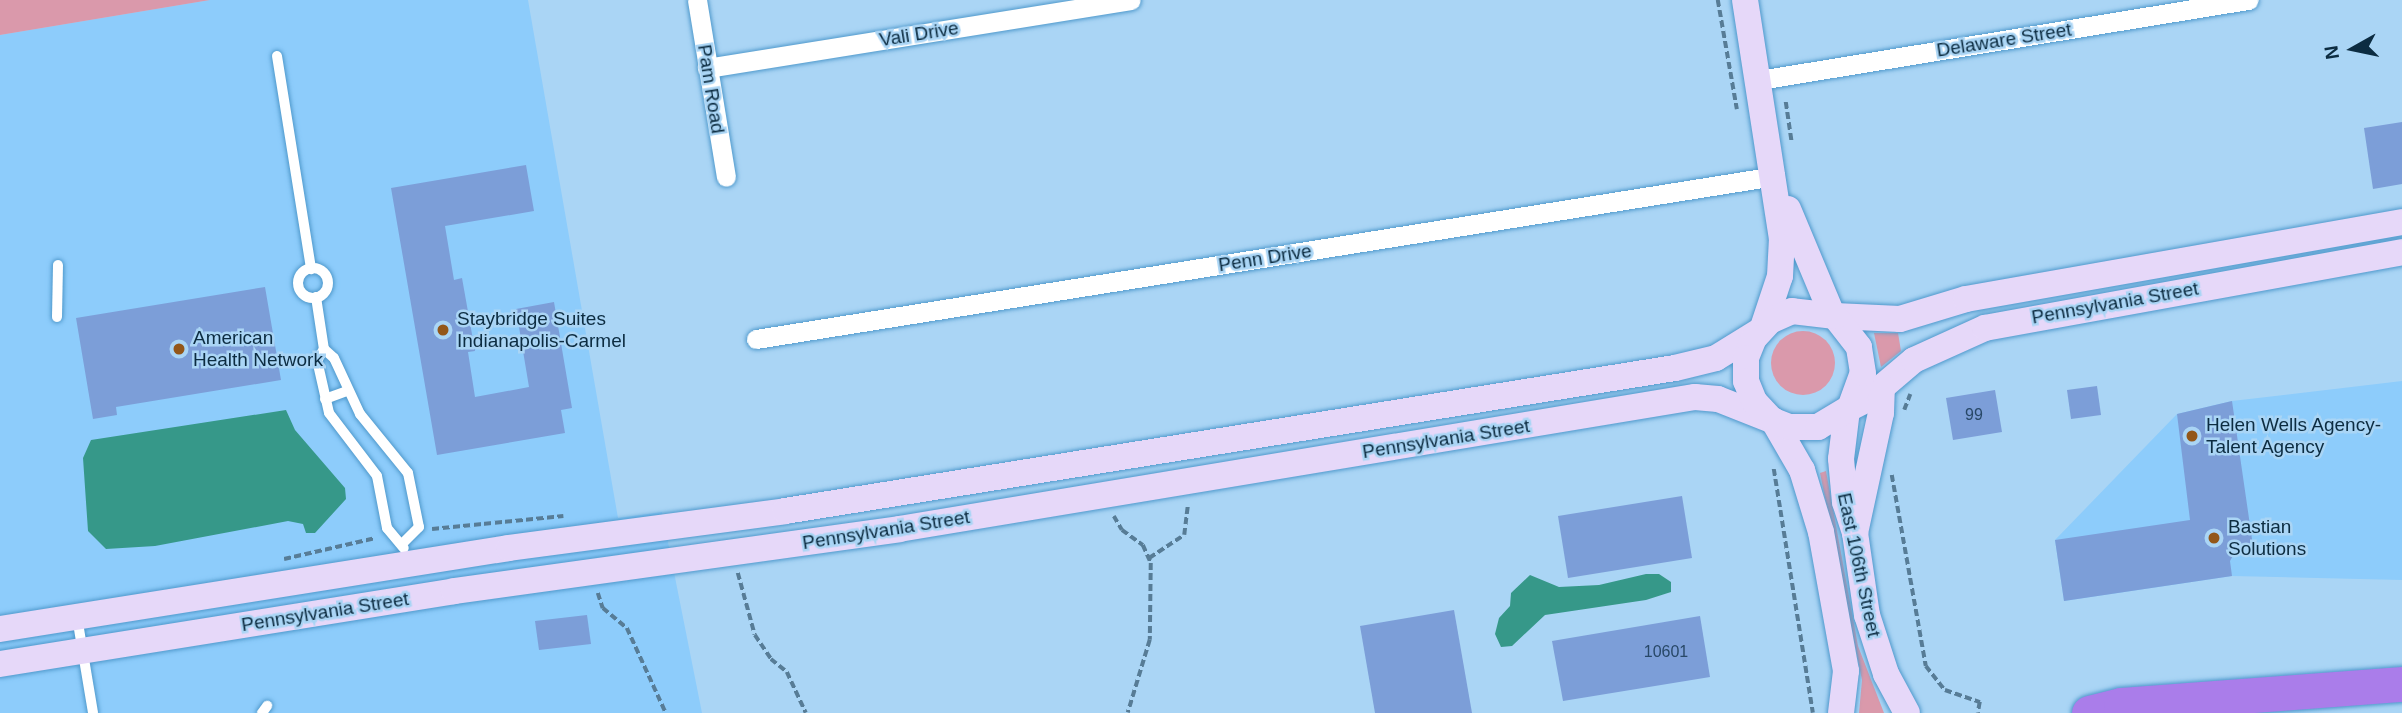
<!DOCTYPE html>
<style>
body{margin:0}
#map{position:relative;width:2402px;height:713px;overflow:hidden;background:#aad5f5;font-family:Helvetica,sans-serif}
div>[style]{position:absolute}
.built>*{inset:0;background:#8dccfb}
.green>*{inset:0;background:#da99ab}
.round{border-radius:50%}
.water>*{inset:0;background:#369889}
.building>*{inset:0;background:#7c9ed8}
.path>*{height:3.5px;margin-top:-1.75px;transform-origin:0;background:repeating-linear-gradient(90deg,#577c96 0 7px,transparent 0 10.5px)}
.roads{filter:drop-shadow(0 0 2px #4f99cc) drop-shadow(0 0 2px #4f99cc)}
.lane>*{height:10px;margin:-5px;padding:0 5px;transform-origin:5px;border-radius:5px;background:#fff}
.lane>.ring{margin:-5px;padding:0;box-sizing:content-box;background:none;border:10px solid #fff;border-radius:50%}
.street>*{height:19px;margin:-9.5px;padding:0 9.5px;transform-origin:9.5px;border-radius:9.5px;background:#fff}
.secondary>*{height:26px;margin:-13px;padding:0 13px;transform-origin:13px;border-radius:13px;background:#e6d8f9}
.highway>*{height:35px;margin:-17.5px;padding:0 17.5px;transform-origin:17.5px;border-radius:17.5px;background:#aa7dea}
.dots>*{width:19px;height:19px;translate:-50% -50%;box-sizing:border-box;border:4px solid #aad5f5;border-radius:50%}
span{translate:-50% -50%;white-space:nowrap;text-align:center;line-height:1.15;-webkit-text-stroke:5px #aad5f5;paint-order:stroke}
.number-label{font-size:16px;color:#284867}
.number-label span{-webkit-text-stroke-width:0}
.street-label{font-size:19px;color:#0c2c41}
.poi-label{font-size:19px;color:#0c2c41}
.left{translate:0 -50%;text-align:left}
.north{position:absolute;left:2318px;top:14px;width:70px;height:70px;-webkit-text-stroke:5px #aad5f5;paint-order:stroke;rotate:261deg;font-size:19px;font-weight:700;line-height:28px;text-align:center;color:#0c2c41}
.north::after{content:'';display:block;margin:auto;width:24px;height:32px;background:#0c2c41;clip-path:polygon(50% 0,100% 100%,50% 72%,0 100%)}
</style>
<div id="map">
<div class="built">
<i style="clip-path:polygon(210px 0,528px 0,618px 518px,662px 512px,702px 713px,0 713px,0 35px)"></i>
<i style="clip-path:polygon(2402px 381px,2402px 580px,2232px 576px,2064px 601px,2055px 540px,2177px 414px,2232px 401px)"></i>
</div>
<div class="green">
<i style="clip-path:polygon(0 0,210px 0,0 35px)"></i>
<i class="round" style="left:1771px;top:331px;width:64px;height:64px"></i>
<i style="clip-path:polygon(1874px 333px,1898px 333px,1901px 351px,1881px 367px)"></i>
<i style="clip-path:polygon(1826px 471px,1858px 646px,1884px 713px,1859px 713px,1862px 680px,1820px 473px)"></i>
</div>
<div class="water">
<i style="clip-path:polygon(286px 410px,295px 430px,345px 488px,346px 499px,315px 533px,306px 533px,303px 524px,288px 521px,155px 546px,106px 549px,88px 531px,83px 458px,91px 440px)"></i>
<i style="clip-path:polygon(1646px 574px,1659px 574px,1671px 582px,1671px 592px,1646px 600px,1545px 615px,1512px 646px,1501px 647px,1495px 634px,1499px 618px,1510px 606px,1511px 593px,1530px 575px,1559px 587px,1599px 585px)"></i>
</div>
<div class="building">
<i style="clip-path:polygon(2402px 122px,2402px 184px,2373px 189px,2364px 128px)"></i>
<i style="clip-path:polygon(526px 165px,534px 211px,445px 226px,454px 280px,462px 278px,475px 351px,468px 352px,475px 397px,529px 387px,516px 309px,554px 302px,572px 408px,561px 410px,565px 433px,437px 455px,391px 188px)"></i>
<i style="clip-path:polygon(265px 287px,281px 380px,116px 407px,117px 415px,93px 419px,76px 318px)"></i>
<i style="clip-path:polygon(2097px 386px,2101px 415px,2071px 419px,2067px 390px)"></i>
<i style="clip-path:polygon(1995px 390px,2002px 432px,1953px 440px,1946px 398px)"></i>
<i style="clip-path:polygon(2232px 401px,2253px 546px,2235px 552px,2230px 561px,2232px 576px,2064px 601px,2055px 540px,2190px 520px,2177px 414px)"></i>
<i style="clip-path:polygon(1682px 496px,1692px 558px,1568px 578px,1558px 516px)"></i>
<i style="clip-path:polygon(1454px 610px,1472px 713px,1375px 713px,1360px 626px)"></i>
<i style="clip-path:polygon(587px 615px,591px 644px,539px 650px,535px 621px)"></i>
<i style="clip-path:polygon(1700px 616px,1710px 677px,1563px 701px,1552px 641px)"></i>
</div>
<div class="path">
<i style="left:1718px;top:0;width:111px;rotate:80.1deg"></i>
<i style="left:1786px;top:102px;width:41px;rotate:81.7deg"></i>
<i style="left:1904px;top:410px;width:17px;rotate:-69deg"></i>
<i style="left:1774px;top:469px;width:247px;rotate:80.9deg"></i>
<i style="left:1892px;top:475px;width:194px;rotate:79.9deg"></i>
<i style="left:1926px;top:666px;width:31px;rotate:52deg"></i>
<i style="left:1945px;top:690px;width:37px;rotate:19deg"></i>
<i style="left:1980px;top:702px;width:11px;rotate:100deg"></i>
<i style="left:1114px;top:516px;width:16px;rotate:60deg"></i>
<i style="left:1122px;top:530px;width:26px;rotate:36deg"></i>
<i style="left:1143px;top:545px;width:20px;rotate:66deg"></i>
<i style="left:1151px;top:563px;width:77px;rotate:90.7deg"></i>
<i style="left:1150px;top:640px;width:76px;rotate:106.8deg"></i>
<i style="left:432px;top:529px;width:132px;rotate:-5.7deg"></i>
<i style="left:1149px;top:558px;width:42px;rotate:-33.3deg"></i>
<i style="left:1184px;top:535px;width:31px;rotate:-83deg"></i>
<i style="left:284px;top:559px;width:94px;rotate:-12.9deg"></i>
<i style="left:738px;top:573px;width:64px;rotate:74.7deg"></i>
<i style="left:755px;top:635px;width:29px;rotate:56deg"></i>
<i style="left:771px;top:659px;width:21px;rotate:39deg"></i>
<i style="left:787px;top:672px;width:45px;rotate:65.1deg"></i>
<i style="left:598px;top:593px;width:16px;rotate:72deg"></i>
<i style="left:603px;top:608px;width:31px;rotate:40deg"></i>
<i style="left:627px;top:628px;width:94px;rotate:65.4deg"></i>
</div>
<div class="roads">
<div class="lane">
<i style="left:277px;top:56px;width:216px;rotate:80.9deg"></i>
<i class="ring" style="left:298px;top:268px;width:20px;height:20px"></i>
<i style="left:316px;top:297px;width:53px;rotate:81.3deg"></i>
<i style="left:324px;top:349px;width:13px;rotate:42deg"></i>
<i style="left:334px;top:358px;width:62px;rotate:65.1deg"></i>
<i style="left:360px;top:414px;width:76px;rotate:50.9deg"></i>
<i style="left:408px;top:473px;width:55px;rotate:78.5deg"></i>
<i style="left:419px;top:527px;width:23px;rotate:135deg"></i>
<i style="left:57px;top:317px;width:52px;rotate:-88.9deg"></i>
<i style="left:324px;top:349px;width:13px;rotate:122deg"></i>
<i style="left:317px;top:360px;width:54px;rotate:77.2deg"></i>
<i style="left:329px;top:413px;width:79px;rotate:52.7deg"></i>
<i style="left:377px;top:476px;width:53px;rotate:79.1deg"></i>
<i style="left:387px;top:528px;width:26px;rotate:50deg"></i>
<i style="left:325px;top:399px;width:23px;rotate:-20deg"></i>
<i style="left:77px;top:617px;width:97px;rotate:80.5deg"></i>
<i style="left:262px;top:713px;width:9px;rotate:-54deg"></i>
</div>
<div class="street">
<i style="left:697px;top:0;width:179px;rotate:80.7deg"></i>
<i style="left:707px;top:68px;width:429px;rotate:-9.1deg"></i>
<i style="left:1759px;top:80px;width:496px;rotate:-9.3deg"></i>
<i style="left:756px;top:339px;width:1032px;rotate:-9.09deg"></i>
</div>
<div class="secondary">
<i style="left:1745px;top:0;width:241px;rotate:81.2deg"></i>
<i style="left:1782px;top:238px;width:38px;rotate:93deg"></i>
<i style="left:1780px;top:276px;width:54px;rotate:108.4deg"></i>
<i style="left:1788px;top:209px;width:114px;rotate:67.3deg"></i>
<i style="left:1835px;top:316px;width:65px;rotate:2.6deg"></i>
<i style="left:1900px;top:319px;width:69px;rotate:-16.9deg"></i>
<i style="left:1966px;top:299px;width:443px;rotate:-10deg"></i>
<i style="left:1850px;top:408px;width:20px;rotate:-27deg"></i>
<i style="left:1868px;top:399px;width:60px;rotate:-40.3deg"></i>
<i style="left:1914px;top:360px;width:78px;rotate:-24.3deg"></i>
<i style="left:1985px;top:328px;width:424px;rotate:-10.3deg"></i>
<i style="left:1847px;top:410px;width:49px;rotate:97deg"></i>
<i style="left:1841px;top:459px;width:43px;rotate:84.7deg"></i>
<i style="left:1845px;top:502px;width:33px;rotate:72deg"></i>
<i style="left:1855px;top:533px;width:83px;rotate:81.7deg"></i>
<i style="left:1867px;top:615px;width:62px;rotate:72.1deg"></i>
<i style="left:1886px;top:674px;width:44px;rotate:61.7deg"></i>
<i style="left:1773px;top:420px;width:58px;rotate:59.9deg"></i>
<i style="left:1802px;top:470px;width:65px;rotate:73deg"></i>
<i style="left:1821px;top:532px;width:141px;rotate:79.8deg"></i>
<i style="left:1846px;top:671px;width:42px;rotate:96.8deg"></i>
<i style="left:1855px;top:533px;width:123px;rotate:-77.8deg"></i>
<i style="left:1881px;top:413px;width:26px;rotate:-88deg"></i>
<i style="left:0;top:629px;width:515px;rotate:-9.04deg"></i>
<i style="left:509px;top:548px;width:278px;rotate:-7.6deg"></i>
<i style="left:785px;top:511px;width:901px;rotate:-9.13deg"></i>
<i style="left:1675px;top:368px;width:42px;rotate:-13.7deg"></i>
<i style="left:1716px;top:358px;width:49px;rotate:-31.8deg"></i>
<i style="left:0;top:664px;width:460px;rotate:-9.1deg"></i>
<i style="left:454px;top:591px;width:449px;rotate:-7.9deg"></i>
<i style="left:899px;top:529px;width:807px;rotate:-9.42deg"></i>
<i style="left:1695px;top:397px;width:23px;rotate:5deg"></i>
<i style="left:1718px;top:399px;width:76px;rotate:21.5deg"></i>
<i style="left:1789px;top:427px;width:29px"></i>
<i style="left:1818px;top:427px;width:37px;rotate:-31deg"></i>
<i style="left:1850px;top:408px;width:37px;rotate:-70deg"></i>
<i style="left:1863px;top:373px;width:26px;rotate:-99deg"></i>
<i style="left:1859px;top:347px;width:39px;rotate:-128deg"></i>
<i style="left:1835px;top:316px;width:43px;rotate:-173.4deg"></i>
<i style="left:1792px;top:311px;width:24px;rotate:156deg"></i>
<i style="left:1770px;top:321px;width:23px;rotate:133deg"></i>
<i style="left:1754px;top:338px;width:22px;rotate:112deg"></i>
<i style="left:1746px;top:358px;width:23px;rotate:90deg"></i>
<i style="left:1746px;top:381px;width:22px;rotate:68deg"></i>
<i style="left:1754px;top:401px;width:21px;rotate:47deg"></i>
</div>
<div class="highway">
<i style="left:2089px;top:713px;width:33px;rotate:-14deg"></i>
<i style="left:2121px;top:705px;width:282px;rotate:-4.3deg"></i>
</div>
</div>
<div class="dots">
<i style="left:443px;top:330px;background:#935719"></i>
<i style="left:179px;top:349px;background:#935719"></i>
<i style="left:2192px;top:436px;background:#935719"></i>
<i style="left:2214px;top:538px;background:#935719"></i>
</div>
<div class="number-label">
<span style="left:1974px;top:415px">99</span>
<span style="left:1666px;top:652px">10601</span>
</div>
<div class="street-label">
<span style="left:919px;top:34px;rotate:-9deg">Vali Drive</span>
<span style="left:2004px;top:40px;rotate:-9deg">Delaware Street</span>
<span style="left:711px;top:89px;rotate:81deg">Pam Road</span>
<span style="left:1265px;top:258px;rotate:-9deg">Penn Drive</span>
<span style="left:2115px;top:303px;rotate:-10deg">Pennsylvania Street</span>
<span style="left:1446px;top:439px;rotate:-9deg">Pennsylvania Street</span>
<span style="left:886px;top:530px;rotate:-9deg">Pennsylvania Street</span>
<span style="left:1859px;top:565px;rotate:78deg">East 106th Street</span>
<span style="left:325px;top:612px;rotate:-9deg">Pennsylvania Street</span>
</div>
<div class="poi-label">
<span class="left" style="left:457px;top:330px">Staybridge Suites<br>Indianapolis-Carmel</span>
<span class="left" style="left:193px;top:349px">American<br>Health Network</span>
<span class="left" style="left:2206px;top:436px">Helen Wells Agency-<br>Talent Agency</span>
<span class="left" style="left:2228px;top:538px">Bastian<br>Solutions</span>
</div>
<div class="north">N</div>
</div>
